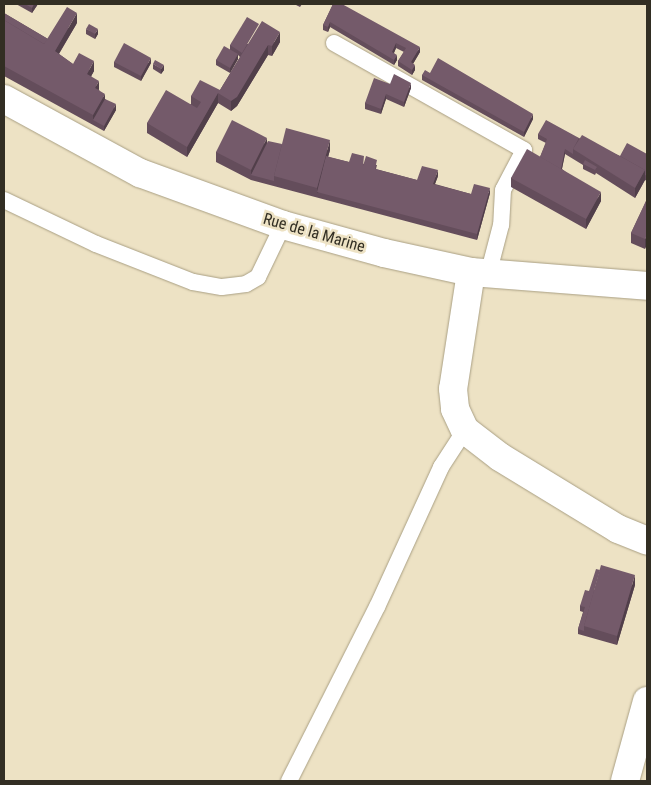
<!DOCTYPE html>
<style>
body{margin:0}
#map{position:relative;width:651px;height:785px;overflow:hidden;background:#ede2c4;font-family:"Roboto Condensed",sans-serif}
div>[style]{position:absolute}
.roads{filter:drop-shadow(0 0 1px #a99f83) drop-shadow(0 0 1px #a99f83)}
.lane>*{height:16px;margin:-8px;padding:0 8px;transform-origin:8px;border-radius:8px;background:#fff}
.street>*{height:28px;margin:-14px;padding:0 14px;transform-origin:14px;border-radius:14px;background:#fff}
.secondary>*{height:28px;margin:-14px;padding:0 14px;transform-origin:14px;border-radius:14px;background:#fff}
.wall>*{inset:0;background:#644d5b}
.shaded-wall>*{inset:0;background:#513f4a}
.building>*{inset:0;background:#745a6a}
span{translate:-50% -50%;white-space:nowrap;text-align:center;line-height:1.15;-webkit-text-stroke:5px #ede2c4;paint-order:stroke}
.street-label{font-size:16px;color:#322e23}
.frame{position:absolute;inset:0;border:5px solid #322e23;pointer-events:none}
</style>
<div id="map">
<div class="roads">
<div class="lane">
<i style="left:334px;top:43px;width:218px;rotate:29.4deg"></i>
<i style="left:524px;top:150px;width:45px;rotate:117.7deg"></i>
<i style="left:503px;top:190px;width:35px;rotate:93deg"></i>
<i style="left:501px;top:225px;width:52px;rotate:104.6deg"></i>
<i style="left:4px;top:200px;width:102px;rotate:25.6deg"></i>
<i style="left:96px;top:244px;width:104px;rotate:21.4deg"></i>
<i style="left:193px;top:282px;width:29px;rotate:10deg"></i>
<i style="left:222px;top:287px;width:24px;rotate:-7deg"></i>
<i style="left:246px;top:284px;width:14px;rotate:-30deg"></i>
<i style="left:258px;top:277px;width:58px;rotate:-64.3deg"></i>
<i style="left:289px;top:781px;width:195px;rotate:-63.2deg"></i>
<i style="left:377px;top:607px;width:154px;rotate:-65.4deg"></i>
<i style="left:441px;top:467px;width:44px;rotate:-57deg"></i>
</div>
<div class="street">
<i style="left:4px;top:99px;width:155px;rotate:28.6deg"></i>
<i style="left:140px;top:173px;width:152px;rotate:20deg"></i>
<i style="left:283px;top:225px;width:105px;rotate:15.5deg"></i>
<i style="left:384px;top:253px;width:89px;rotate:12.3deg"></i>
<i style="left:471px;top:272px;width:177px;rotate:4.5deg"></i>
<i style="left:471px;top:272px;width:118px;rotate:98.7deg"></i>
<i style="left:453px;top:389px;width:20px;rotate:84deg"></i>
<i style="left:455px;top:409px;width:23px;rotate:65deg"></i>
<i style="left:465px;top:430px;width:44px;rotate:37.6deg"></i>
<i style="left:500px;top:457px;width:138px;rotate:31.4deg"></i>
<i style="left:618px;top:529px;width:31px;rotate:22deg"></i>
</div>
<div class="secondary">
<i style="left:625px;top:781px;width:83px;rotate:-74.6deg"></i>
</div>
</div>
<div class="wall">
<i style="clip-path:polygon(16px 4px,38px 4px,32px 13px)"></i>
<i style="clip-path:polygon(294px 4px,302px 4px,300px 7px)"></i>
<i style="clip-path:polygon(333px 4px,420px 52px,413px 64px,415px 70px,412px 75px,398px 66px,398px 61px,404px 52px,396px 48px,394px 53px,397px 60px,394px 65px,330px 27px,328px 32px,323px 30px,323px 25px)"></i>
<i style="clip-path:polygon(4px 13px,48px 39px,77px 23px,59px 54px,73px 64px,94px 71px,91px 76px,99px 90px,105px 99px,116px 110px,104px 131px,4px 76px)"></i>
<i style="clip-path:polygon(86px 29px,98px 34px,95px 39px,86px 34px)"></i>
<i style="clip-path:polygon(280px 42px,272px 56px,268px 55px,237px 106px,231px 111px,218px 103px,187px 157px,147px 133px,147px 123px,191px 104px,191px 96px,220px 90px,240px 57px,238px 55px,238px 59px,230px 73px,216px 65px,216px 60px,230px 50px,230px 45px)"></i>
<i style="clip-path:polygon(114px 62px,151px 63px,141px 81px,114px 67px)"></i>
<i style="clip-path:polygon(153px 64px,164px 70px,161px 74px,153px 69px)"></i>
<i style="clip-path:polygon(430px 73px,533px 119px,524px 137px,422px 80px,422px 75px)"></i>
<i style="clip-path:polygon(390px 84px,411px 88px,404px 107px,386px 99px,381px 114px,365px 109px,365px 103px)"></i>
<i style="clip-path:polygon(538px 134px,579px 138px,620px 156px,647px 154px,647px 181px,645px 180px,635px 198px,596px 173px,595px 175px,583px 169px,583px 165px,565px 154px,562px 169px,601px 201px,586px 229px,511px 187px,511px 178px,540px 157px,546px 143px,538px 139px)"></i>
<i style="clip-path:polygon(267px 143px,330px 150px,328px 157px,349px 162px,364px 164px,377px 165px,376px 169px,417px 180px,438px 176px,435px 184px,471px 194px,490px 193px,477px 240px,251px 180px,216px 162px,216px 152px)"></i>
<i style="clip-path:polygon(647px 199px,645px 249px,631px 243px,631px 233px)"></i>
<i style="clip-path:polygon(635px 585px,617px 645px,578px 634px,578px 629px,583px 612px,580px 611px,580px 606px,589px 591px)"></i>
</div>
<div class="shaded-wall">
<i style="clip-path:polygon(34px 4px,38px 4px,32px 13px,32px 8px)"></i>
<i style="clip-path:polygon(77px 13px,77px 23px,55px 60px,55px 51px)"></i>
<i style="clip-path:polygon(330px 22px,330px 27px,328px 32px,328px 27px)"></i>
<i style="clip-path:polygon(98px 29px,98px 34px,95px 39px,95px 34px)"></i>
<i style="clip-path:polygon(280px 32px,280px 42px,272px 56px,272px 46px)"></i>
<i style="clip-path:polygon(396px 43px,396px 48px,392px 57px,392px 52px)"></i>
<i style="clip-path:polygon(268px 45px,268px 55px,237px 106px,231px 111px,231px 101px)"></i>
<i style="clip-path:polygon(420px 47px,420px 52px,411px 67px,411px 62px)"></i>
<i style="clip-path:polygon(238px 54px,238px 59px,230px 73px,230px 68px)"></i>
<i style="clip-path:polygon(397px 55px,397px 60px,394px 65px,394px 60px)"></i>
<i style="clip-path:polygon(151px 58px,151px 63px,141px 81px,141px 76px)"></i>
<i style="clip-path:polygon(94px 61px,94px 71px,87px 84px,87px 74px)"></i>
<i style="clip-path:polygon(164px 65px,164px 70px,161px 74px,161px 69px)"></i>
<i style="clip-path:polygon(415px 65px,415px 70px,412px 75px,412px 70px)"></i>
<i style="clip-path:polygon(99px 81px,99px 90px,95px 88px)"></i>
<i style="clip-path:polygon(411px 83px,411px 88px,404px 107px,404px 102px)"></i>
<i style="clip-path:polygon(218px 93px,218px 103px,187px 157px,187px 147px)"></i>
<i style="clip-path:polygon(105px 94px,105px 104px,93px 120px,93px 125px,93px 115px)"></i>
<i style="clip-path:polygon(386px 94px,386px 99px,381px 114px,381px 109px)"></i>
<i style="clip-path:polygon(116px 104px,116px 110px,104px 131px,104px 126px)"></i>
<i style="clip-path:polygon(533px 114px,533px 119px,524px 137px,524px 132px)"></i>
<i style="clip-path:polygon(267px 138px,267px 148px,251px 175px,251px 170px)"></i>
<i style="clip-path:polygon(330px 140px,330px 150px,318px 193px,317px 192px,317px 198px,317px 188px)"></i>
<i style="clip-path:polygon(565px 149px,565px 154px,560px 178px,560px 173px)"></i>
<i style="clip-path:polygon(438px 170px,438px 176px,433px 189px,433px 184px)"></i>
<i style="clip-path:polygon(645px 170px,645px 180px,635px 198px,635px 188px)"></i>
<i style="clip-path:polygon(490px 188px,490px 193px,477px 240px,477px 234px)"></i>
<i style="clip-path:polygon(601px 192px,601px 201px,586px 229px,586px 219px)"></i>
<i style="clip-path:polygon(647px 235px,647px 245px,645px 249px,645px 239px)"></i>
<i style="clip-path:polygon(635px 575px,635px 585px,617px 645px,617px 636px)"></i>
</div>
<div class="building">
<i style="clip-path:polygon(25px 4px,34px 4px,32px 8px)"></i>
<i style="clip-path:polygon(333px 4px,342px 4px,420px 47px,411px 62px,415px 65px,412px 70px,398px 61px,406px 48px,396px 43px,392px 52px,397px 55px,394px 60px,330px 22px,328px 27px,323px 25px)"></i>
<i style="clip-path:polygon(67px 7px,77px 13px,55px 51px,73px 64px,79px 53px,94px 61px,87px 74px,99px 81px,95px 88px,105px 94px,93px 115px,4px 66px,4px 20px,44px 44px)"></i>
<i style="clip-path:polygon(4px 13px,48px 39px,44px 44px,4px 20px)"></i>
<i style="clip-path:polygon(247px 17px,259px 24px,242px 53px,230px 45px)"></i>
<i style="clip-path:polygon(262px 21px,280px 32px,272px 46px,268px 45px,237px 97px,231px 101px,218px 93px,187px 147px,147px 123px,166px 90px,197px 108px,201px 102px,191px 96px,200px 80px,220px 90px)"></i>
<i style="clip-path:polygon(89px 24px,98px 29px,95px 34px,86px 29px)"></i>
<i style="clip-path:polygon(124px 43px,151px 58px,141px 76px,114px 62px)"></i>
<i style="clip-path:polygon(224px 46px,238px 54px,230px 68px,216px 60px)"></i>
<i style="clip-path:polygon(438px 58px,533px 114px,524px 132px,422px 75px,425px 70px,430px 73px)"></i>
<i style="clip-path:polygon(155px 60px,164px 65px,161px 69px,153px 64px)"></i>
<i style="clip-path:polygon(394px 74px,411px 83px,404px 102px,386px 94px,381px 109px,365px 103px,374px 78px,390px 84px)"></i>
<i style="clip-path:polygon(105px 99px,116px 104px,104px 126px,93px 120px)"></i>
<i style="clip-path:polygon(232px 120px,267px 138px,251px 170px,216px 152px)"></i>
<i style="clip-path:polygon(546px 120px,579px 138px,573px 149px,573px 154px,565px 149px,561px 169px,540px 157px,547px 139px,538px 134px)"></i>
<i style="clip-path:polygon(286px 128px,330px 140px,317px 188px,274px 176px)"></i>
<i style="clip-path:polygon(582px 135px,645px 170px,635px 188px,573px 149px)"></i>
<i style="clip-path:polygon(268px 141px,282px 144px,274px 176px,274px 181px,251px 175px)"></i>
<i style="clip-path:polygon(627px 143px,647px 154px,647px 176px,645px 175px,645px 170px,620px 156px)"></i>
<i style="clip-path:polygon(527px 149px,601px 192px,586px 219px,511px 178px)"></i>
<i style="clip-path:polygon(352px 153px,364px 156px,363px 166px,366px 156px,377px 160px,375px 169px,417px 180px,422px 166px,438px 170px,433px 184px,471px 194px,474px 184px,490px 188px,477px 234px,317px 192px,326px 156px,349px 162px)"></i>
<i style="clip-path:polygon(585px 160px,597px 167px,595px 170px,583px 164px)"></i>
<i style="clip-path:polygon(647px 199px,647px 235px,645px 239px,631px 233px)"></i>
<i style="clip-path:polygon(601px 565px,635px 575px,617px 636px,584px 626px)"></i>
<i style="clip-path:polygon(596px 569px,600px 570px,584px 626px,584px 631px,578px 629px,585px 607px,580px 606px,585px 590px,589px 591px)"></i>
</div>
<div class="street-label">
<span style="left:314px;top:233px;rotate:16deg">Rue de la Marine</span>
</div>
<div class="frame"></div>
</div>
